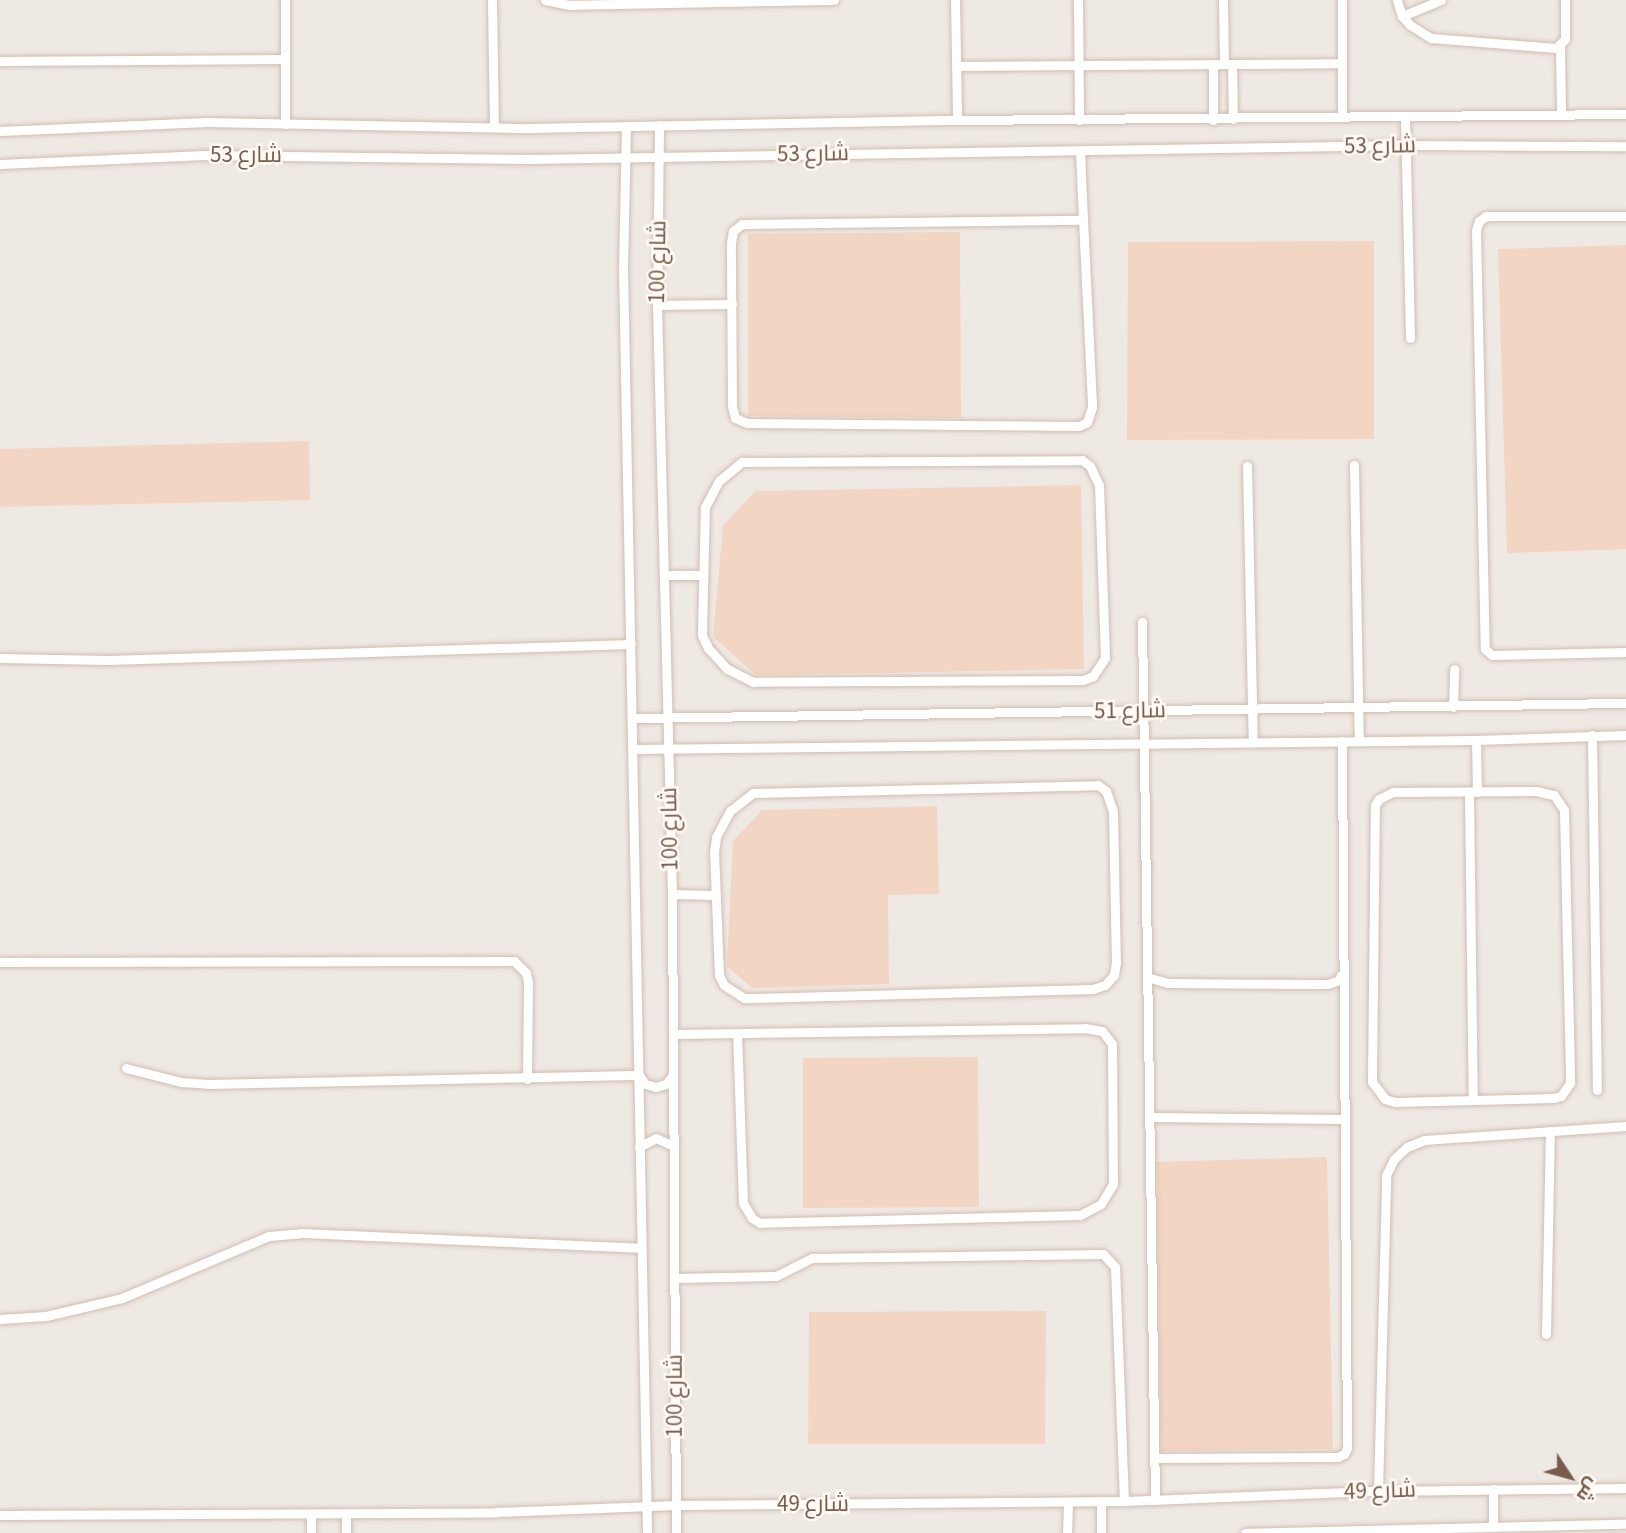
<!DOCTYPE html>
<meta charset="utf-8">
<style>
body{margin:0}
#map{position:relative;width:1626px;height:1533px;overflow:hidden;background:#fdf6ec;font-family:"Source Sans 3",Cairo,sans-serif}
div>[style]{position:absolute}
.industrial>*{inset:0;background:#efe9e4}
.building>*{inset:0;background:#f3d5c3}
.roads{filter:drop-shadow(0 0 2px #d1beb0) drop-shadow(0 0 2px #d1beb0)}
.lane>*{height:9px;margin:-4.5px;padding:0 4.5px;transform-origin:4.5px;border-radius:4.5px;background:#fff}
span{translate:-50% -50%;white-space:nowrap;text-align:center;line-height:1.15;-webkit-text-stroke:5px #fffaf3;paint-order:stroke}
.street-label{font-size:23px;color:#7a5c4d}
.north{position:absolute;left:1535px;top:1442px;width:70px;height:70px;-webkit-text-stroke:5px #fffaf3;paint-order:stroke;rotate:126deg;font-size:19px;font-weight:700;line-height:28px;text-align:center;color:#7a5c4d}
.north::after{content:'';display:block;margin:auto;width:24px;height:32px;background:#7a5c4d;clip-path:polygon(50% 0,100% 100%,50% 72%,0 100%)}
</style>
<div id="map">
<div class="industrial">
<i style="clip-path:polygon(0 0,1626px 0,1626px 1533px,0 1533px)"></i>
</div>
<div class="building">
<i style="clip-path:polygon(960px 232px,961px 418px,748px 416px,748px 234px)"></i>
<i style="clip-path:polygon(1374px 241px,1374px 439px,1127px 440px,1128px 242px)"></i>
<i style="clip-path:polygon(1626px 245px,1626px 549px,1507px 553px,1498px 249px)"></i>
<i style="clip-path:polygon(309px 441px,310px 500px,0 507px,0 449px)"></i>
<i style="clip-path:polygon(1081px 485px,1084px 669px,756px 675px,713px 637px,723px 525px,756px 491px)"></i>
<i style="clip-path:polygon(937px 806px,939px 894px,888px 895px,889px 984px,752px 988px,727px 966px,733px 841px,762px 810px)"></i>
<i style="clip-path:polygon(978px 1057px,979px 1207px,803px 1208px,803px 1058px)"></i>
<i style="clip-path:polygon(1327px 1157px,1333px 1449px,1161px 1451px,1157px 1162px)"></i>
<i style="clip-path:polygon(1046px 1311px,1045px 1444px,808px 1444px,809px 1312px)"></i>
</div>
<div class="roads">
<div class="lane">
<i style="left:285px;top:0;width:124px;rotate:90deg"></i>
<i style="left:492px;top:0;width:127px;rotate:89.1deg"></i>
<i style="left:545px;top:0;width:25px;rotate:12deg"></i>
<i style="left:569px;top:5px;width:265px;rotate:-1.1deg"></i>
<i style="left:955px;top:0;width:120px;rotate:89deg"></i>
<i style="left:1078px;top:0;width:120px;rotate:89.5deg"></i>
<i style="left:1223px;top:0;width:64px;rotate:89.1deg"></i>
<i style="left:1342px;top:0;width:116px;rotate:90deg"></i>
<i style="left:1397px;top:0;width:17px;rotate:73deg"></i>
<i style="left:1402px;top:16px;width:12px;rotate:48deg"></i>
<i style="left:1410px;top:25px;width:25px;rotate:32deg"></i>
<i style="left:1431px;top:38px;width:125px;rotate:4.6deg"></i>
<i style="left:1556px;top:48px;width:13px;rotate:-45deg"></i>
<i style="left:1565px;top:39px;width:39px;rotate:-90deg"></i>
<i style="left:1402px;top:16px;width:42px;rotate:-22.3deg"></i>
<i style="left:1560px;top:47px;width:67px;rotate:89.1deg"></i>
<i style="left:0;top:61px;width:285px;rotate:-0.4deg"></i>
<i style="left:1213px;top:64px;width:56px;rotate:90deg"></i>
<i style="left:1232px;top:64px;width:55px;rotate:89deg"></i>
<i style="left:956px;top:66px;width:386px;rotate:-0.4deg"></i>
<i style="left:1405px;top:116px;width:222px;rotate:88.7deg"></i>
<i style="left:659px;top:125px;width:180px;rotate:90.6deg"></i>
<i style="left:657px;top:305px;width:589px;rotate:88.54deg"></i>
<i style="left:672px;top:894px;width:639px;rotate:89.64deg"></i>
<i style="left:626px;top:126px;width:141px;rotate:91.2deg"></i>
<i style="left:623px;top:267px;width:1266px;rotate:88.91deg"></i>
<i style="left:0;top:131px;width:207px;rotate:-2.5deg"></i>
<i style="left:207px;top:122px;width:322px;rotate:1.1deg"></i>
<i style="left:529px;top:128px;width:428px;rotate:-1.1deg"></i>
<i style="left:957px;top:120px;width:669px;rotate:-0.51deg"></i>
<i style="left:1080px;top:151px;width:69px;rotate:87.5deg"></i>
<i style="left:1083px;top:220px;width:187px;rotate:87.2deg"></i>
<i style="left:1092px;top:407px;width:16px;rotate:108deg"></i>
<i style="left:1087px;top:422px;width:9px;rotate:153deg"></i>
<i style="left:1079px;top:426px;width:332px;rotate:-179.5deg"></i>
<i style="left:747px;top:423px;width:13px;rotate:-157deg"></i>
<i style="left:735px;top:418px;width:12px;rotate:-104deg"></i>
<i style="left:732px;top:406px;width:163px;rotate:-90.4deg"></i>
<i style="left:731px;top:243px;width:12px;rotate:-81deg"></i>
<i style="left:733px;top:231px;width:11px;rotate:-38deg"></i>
<i style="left:742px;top:224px;width:341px;rotate:-0.7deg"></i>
<i style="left:0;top:164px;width:205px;rotate:-2.5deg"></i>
<i style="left:205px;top:155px;width:323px;rotate:0.7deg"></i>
<i style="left:528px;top:159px;width:877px;rotate:-0.91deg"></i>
<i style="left:1405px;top:145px;width:221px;rotate:0.3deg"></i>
<i style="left:1626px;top:216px;width:140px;rotate:180deg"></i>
<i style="left:1486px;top:216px;width:9px;rotate:144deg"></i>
<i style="left:1479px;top:221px;width:9px;rotate:108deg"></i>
<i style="left:1476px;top:230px;width:419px;rotate:88.8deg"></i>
<i style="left:1485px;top:649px;width:9px;rotate:41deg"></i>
<i style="left:1492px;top:655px;width:134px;rotate:-1.3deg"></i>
<i style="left:657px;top:305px;width:75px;rotate:-0.8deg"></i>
<i style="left:1082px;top:460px;width:10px;rotate:37deg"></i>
<i style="left:1090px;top:466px;width:21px;rotate:65deg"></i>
<i style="left:1099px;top:485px;width:173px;rotate:88deg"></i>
<i style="left:1105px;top:658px;width:22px;rotate:124deg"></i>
<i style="left:1093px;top:676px;width:11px;rotate:158deg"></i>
<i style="left:1083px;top:680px;width:330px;rotate:179.7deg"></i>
<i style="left:753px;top:682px;width:29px;rotate:-153deg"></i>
<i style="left:727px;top:669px;width:28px;rotate:-132deg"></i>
<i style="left:708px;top:648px;width:14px;rotate:-115deg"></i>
<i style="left:702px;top:635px;width:128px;rotate:-88.7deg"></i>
<i style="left:705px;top:507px;width:30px;rotate:-62deg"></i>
<i style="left:719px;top:481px;width:30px;rotate:-40deg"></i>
<i style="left:742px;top:462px;width:340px;rotate:-0.3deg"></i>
<i style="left:1354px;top:465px;width:276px;rotate:89deg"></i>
<i style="left:1247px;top:466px;width:276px;rotate:88.8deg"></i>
<i style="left:665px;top:575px;width:37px"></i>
<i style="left:1142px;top:622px;width:878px;rotate:89.15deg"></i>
<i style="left:0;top:658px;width:108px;rotate:1.1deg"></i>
<i style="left:108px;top:660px;width:523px;rotate:-1.75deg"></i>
<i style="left:1453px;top:707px;width:38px;rotate:-88deg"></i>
<i style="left:633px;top:718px;width:993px;rotate:-0.87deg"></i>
<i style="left:1592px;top:735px;width:355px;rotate:89.2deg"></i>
<i style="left:1476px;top:740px;width:52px;rotate:88.9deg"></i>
<i style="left:634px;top:749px;width:842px;rotate:-0.61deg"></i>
<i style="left:1476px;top:740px;width:150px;rotate:-1.9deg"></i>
<i style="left:1098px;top:785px;width:10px;rotate:37deg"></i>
<i style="left:1106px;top:791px;width:21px;rotate:71deg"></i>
<i style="left:1113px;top:811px;width:151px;rotate:88.9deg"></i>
<i style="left:1116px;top:962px;width:13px;rotate:99deg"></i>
<i style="left:1114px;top:975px;width:13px;rotate:132deg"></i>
<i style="left:1105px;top:985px;width:13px;rotate:162deg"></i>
<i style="left:1093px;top:989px;width:349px;rotate:178.5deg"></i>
<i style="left:744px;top:998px;width:24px;rotate:-147deg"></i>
<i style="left:724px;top:985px;width:11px;rotate:-117deg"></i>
<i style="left:719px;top:975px;width:123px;rotate:-92.3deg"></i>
<i style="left:714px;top:852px;width:15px;rotate:-82deg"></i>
<i style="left:716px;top:837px;width:30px;rotate:-62deg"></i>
<i style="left:730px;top:811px;width:29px;rotate:-38deg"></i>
<i style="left:753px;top:793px;width:345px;rotate:-1.3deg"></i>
<i style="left:1536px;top:791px;width:18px;rotate:13deg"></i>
<i style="left:1554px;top:795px;width:18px;rotate:56deg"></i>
<i style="left:1564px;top:810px;width:273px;rotate:88.7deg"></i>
<i style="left:1570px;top:1083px;width:16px;rotate:125deg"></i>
<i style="left:1561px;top:1096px;width:7px;rotate:164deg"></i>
<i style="left:1554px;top:1098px;width:159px;rotate:178.6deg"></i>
<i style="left:1395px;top:1102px;width:10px;rotate:-163deg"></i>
<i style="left:1385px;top:1099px;width:21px;rotate:-127deg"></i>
<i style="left:1372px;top:1082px;width:277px;rotate:-89.4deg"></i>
<i style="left:1375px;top:805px;width:7px;rotate:-56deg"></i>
<i style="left:1379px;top:799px;width:16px;rotate:-27deg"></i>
<i style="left:1393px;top:792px;width:143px;rotate:-0.4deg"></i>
<i style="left:1469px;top:792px;width:308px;rotate:89.3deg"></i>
<i style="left:672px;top:894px;width:43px;rotate:1.3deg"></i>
<i style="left:0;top:962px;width:514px;rotate:-0.11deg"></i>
<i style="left:514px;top:961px;width:17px;rotate:45deg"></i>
<i style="left:526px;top:973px;width:9px;rotate:77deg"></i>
<i style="left:528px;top:982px;width:97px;rotate:90.6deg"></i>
<i style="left:1147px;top:977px;width:22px;rotate:16deg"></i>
<i style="left:1168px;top:983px;width:160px;rotate:0.4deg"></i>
<i style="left:1328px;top:984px;width:12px;rotate:-20deg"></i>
<i style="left:1339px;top:980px;width:5px;rotate:-68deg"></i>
<i style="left:673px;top:1034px;width:412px;rotate:-0.8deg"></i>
<i style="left:1085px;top:1028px;width:17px;rotate:10deg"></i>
<i style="left:1102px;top:1031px;width:16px;rotate:52deg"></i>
<i style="left:1112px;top:1044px;width:140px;rotate:89.6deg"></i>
<i style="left:1113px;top:1184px;width:23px;rotate:121deg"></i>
<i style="left:1101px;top:1204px;width:24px;rotate:152deg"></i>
<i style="left:1080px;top:1215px;width:320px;rotate:178.6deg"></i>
<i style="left:760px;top:1223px;width:9px;rotate:-148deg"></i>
<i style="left:752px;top:1218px;width:17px;rotate:-121deg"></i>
<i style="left:743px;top:1203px;width:169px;rotate:-92deg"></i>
<i style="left:126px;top:1068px;width:57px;rotate:14.3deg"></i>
<i style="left:181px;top:1082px;width:27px;rotate:4deg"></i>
<i style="left:208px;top:1084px;width:431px;rotate:-1.2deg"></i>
<i style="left:639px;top:1075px;width:11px;rotate:56deg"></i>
<i style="left:645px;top:1084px;width:11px;rotate:15deg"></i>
<i style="left:656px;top:1087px;width:10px;rotate:-17deg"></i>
<i style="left:666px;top:1084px;width:10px;rotate:-53deg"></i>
<i style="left:1151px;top:1117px;width:192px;rotate:0.6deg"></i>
<i style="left:639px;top:1147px;width:19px;rotate:-28deg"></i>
<i style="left:656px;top:1138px;width:19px;rotate:25deg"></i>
<i style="left:674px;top:1278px;width:102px;rotate:-1.1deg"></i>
<i style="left:776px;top:1276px;width:40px;rotate:-26.6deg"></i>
<i style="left:812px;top:1258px;width:291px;rotate:-0.8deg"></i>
<i style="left:1103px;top:1254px;width:18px;rotate:47deg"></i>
<i style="left:1115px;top:1267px;width:234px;rotate:87.8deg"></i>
<i style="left:0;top:1319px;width:46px;rotate:-3.7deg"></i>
<i style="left:46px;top:1316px;width:78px;rotate:-13.3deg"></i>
<i style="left:122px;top:1298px;width:160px;rotate:-22.9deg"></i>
<i style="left:269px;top:1236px;width:32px;rotate:-5deg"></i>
<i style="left:301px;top:1233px;width:340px;rotate:2.5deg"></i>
<i style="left:1546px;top:1334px;width:203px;rotate:-88.9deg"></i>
<i style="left:1154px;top:1458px;width:184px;rotate:-0.3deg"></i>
<i style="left:1338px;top:1457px;width:7px;rotate:-27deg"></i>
<i style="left:1344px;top:1454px;width:7px;rotate:-63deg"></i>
<i style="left:1347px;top:1448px;width:707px;rotate:-90.41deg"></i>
<i style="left:1378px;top:1491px;width:316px;rotate:-88.5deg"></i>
<i style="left:1386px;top:1175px;width:18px;rotate:-63deg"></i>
<i style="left:1394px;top:1159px;width:18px;rotate:-43deg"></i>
<i style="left:1407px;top:1147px;width:18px;rotate:-22deg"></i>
<i style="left:1424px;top:1140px;width:202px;rotate:-4deg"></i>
<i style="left:311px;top:1514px;width:19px;rotate:90deg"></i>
<i style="left:0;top:1515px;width:496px;rotate:-0.3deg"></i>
<i style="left:496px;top:1512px;width:180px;rotate:-2.2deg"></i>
<i style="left:676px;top:1505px;width:448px;rotate:-0.5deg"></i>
<i style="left:1124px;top:1501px;width:254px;rotate:-2.3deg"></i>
<i style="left:1378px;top:1491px;width:248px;rotate:-0.7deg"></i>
<i style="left:1493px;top:1526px;width:37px;rotate:-90deg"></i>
<i style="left:346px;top:1533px;width:19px;rotate:-90deg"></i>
<i style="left:1067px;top:1533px;width:31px;rotate:-88deg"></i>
<i style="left:1101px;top:1533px;width:32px;rotate:-90deg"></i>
<i style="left:1245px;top:1533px;width:381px;rotate:-1.4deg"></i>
</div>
</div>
<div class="street-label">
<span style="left:1380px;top:146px;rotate:-1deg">شارع 53</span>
<span style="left:813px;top:154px;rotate:-1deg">شارع 53</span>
<span style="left:246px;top:155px">شارع 53</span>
<span style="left:658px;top:262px;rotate:-89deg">شارع 100</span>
<span style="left:1130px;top:711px;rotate:-1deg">شارع 51</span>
<span style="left:670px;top:829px;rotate:-91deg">شارع 100</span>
<span style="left:675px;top:1396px;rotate:-90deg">شارع 100</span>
<span style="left:1380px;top:1491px;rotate:-2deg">شارع 49</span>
<span style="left:813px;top:1504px">شارع 49</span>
</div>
<div class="north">ش</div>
</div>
